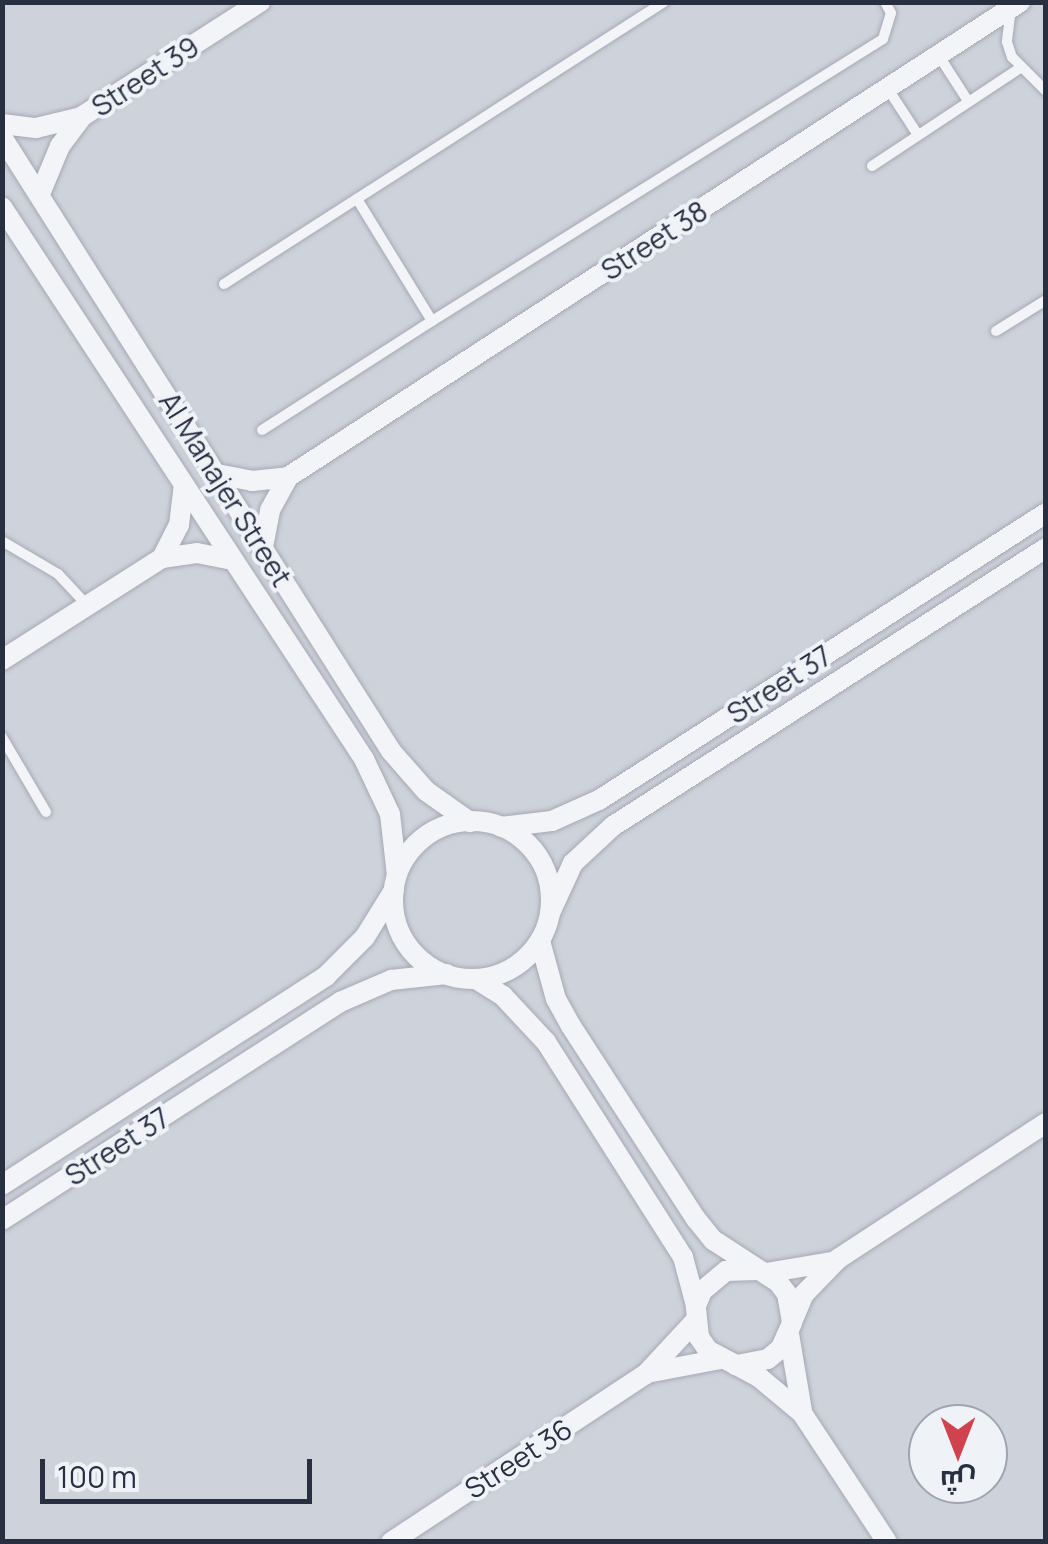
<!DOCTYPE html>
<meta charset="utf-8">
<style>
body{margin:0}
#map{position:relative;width:1048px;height:1544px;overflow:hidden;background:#e0e3e9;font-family:Manrope,Cairo,sans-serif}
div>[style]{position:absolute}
.built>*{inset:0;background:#ced2db}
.roads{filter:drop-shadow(0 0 2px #a5a9b3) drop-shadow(0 0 2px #a5a9b3)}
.lane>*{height:10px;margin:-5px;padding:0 5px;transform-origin:5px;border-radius:5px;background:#f3f4f7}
.street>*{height:20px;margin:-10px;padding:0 10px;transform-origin:10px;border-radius:10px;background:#f3f4f7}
.street>.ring{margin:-10px;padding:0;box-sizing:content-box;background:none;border:20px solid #f3f4f7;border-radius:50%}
span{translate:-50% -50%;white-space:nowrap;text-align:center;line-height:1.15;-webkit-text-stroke:8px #eff2f7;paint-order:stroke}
.street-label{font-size:28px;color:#282f41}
.frame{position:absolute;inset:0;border:5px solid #282f41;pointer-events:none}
.north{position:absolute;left:908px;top:1404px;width:100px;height:100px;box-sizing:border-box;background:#eff2f7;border:2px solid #9fa4ae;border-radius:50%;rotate:180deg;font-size:28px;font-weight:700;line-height:40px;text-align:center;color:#282f41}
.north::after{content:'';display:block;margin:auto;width:35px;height:45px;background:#d0434e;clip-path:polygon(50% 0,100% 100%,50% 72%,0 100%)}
.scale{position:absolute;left:40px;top:1459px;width:272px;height:45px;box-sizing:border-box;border:5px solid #282f41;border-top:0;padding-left:12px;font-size:30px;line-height:35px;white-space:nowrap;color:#282f41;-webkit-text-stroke:8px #eff2f7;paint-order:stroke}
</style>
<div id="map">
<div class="built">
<i style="clip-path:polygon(evenodd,3px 3px,1045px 3px,1045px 1541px,3px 1542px,3px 3px,928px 1424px,988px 1424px,988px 1484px,928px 1484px,928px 1424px)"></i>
</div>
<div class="roads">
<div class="lane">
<i style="left:1011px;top:8px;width:34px;rotate:97deg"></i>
<i style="left:1007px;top:42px;width:16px;rotate:72deg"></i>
<i style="left:1012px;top:57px;width:48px;rotate:45deg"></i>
<i style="left:939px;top:56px;width:54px;rotate:57.2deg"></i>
<i style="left:888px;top:89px;width:55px;rotate:56.9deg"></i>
<i style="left:872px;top:166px;width:178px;rotate:-33.5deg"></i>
<i style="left:357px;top:199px;width:143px;rotate:58.4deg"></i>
<i style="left:432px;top:321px;width:532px;rotate:-32.02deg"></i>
<i style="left:883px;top:39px;width:27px;rotate:-73deg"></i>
<i style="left:891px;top:13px;width:13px;rotate:-119deg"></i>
<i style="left:224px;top:284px;width:523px;rotate:-32.66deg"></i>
<i style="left:996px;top:331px;width:59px;rotate:-31.8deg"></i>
<i style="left:262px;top:430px;width:202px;rotate:-32.7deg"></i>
<i style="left:2px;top:541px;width:65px;rotate:30.5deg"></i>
<i style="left:58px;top:574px;width:42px;rotate:46.9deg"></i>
<i style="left:2px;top:737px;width:87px;rotate:59.6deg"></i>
</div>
<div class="street">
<i style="left:2px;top:124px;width:34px;rotate:7deg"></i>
<i style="left:36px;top:128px;width:46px;rotate:-13.7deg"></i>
<i style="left:81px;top:117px;width:213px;rotate:-32.7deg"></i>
<i style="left:2px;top:137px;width:727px;rotate:57.64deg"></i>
<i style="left:391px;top:751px;width:53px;rotate:48.8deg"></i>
<i style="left:426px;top:791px;width:54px;rotate:35.2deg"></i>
<i style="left:40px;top:194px;width:52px;rotate:-67.4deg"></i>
<i style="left:60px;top:146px;width:34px;rotate:-53deg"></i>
<i style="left:2px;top:207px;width:660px;rotate:56.74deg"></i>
<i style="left:364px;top:759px;width:61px;rotate:64.7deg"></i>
<i style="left:390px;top:814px;width:61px;rotate:83.5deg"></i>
<i style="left:217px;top:474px;width:36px;rotate:11deg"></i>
<i style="left:252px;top:481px;width:36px;rotate:-6deg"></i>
<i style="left:288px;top:477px;width:873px;rotate:-32.98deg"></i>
<i style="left:263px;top:547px;width:38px;rotate:-79deg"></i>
<i style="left:270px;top:510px;width:38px;rotate:-61deg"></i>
<i style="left:162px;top:558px;width:37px;rotate:-63deg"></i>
<i style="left:179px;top:525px;width:38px;rotate:-83deg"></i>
<i style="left:2px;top:660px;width:190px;rotate:-32.5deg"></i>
<i style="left:162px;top:558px;width:35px;rotate:-8deg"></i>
<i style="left:197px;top:553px;width:36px;rotate:11deg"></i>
<i class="ring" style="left:393px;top:821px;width:138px;height:138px"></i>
<i style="left:501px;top:827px;width:51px;rotate:-6.7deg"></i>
<i style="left:552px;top:821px;width:51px;rotate:-24.1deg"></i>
<i style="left:599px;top:800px;width:531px;rotate:-32.7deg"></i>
<i style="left:550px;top:913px;width:55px;rotate:-65.3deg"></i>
<i style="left:573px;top:863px;width:54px;rotate:-42.8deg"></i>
<i style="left:613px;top:826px;width:515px;rotate:-32.7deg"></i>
<i style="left:540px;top:941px;width:60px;rotate:74.6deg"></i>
<i style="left:556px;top:999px;width:31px;rotate:61deg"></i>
<i style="left:571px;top:1026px;width:230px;rotate:57.1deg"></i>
<i style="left:696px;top:1219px;width:27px;rotate:51deg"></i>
<i style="left:713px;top:1240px;width:77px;rotate:32.9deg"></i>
<i style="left:778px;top:1282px;width:15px;rotate:53deg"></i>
<i style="left:787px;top:1294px;width:29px;rotate:80deg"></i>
<i style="left:792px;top:1323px;width:27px;rotate:114deg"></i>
<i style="left:781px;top:1348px;width:17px;rotate:140deg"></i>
<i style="left:768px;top:1359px;width:33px;rotate:169deg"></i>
<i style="left:736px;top:1365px;width:32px;rotate:-152deg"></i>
<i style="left:708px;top:1350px;width:16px;rotate:-125deg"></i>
<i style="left:699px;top:1337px;width:31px;rotate:-96deg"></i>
<i style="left:696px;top:1306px;width:16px;rotate:-68deg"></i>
<i style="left:702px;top:1291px;width:31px;rotate:-40deg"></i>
<i style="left:726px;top:1271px;width:31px;rotate:-2deg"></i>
<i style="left:476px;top:979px;width:32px;rotate:32deg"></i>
<i style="left:503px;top:996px;width:63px;rotate:46.9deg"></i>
<i style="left:546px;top:1042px;width:255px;rotate:57.5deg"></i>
<i style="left:683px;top:1257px;width:51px;rotate:75.1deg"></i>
<i style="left:2px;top:1185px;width:386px;rotate:-32.8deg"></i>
<i style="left:326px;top:976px;width:55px;rotate:-45deg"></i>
<i style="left:365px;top:937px;width:55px;rotate:-58.3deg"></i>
<i style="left:2px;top:1220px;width:402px;rotate:-32.8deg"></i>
<i style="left:340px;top:1002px;width:56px;rotate:-23.3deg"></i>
<i style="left:391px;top:980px;width:56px;rotate:-6.1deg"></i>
<i style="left:766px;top:1273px;width:66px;rotate:-9.6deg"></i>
<i style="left:792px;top:1322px;width:30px;rotate:-67deg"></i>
<i style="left:804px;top:1294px;width:49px;rotate:-45.8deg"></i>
<i style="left:838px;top:1259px;width:249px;rotate:-33.2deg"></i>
<i style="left:789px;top:1334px;width:78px;rotate:80.4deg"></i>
<i style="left:736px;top:1365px;width:27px;rotate:28deg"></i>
<i style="left:760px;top:1378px;width:55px;rotate:39.8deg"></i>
<i style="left:802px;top:1413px;width:154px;rotate:56.6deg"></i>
<i style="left:652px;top:1372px;width:70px;rotate:-10.7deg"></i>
<i style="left:391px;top:1542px;width:305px;rotate:-33.4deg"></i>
<i style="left:646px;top:1374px;width:72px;rotate:-47.2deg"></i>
</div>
</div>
<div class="street-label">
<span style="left:145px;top:76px;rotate:-33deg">Street 39</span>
<span style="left:654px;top:240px;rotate:-33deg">Street 38</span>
<span style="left:226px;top:489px;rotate:58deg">Al Manajer Street</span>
<span style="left:779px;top:684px;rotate:-33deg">Street 37</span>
<span style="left:117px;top:1146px;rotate:-33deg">Street 37</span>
<span style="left:518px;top:1458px;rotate:-33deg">Street 36</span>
</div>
<div class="frame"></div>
<div class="north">ش</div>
<div class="scale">100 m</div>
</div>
